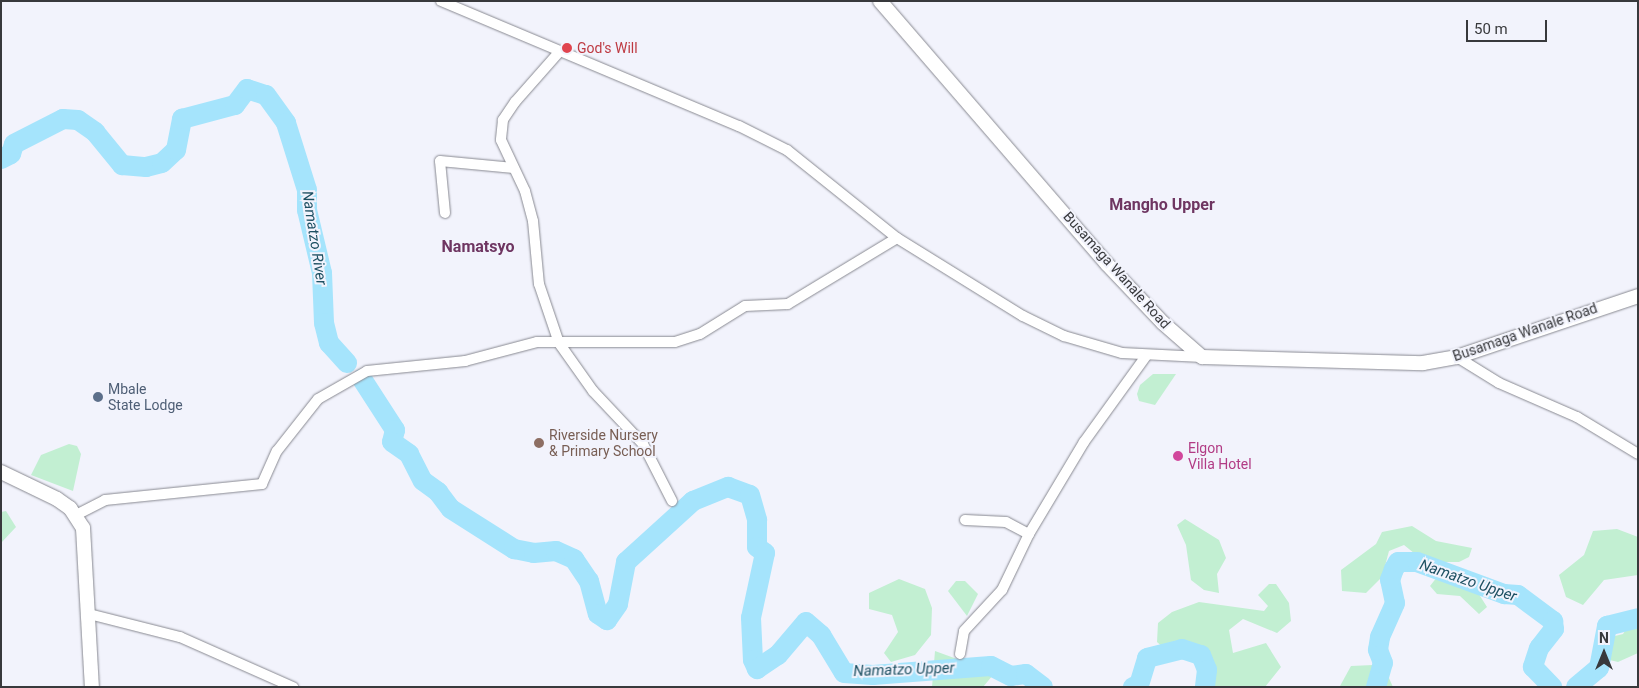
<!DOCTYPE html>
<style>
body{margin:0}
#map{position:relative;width:1639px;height:688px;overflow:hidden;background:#f2f3fc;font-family:Roboto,sans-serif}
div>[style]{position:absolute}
.green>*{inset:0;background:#c2efd2}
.river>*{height:20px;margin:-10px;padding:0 10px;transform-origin:10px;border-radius:10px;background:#a5e4fc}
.roads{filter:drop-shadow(0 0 1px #888991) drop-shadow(0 0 1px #888991)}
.street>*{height:10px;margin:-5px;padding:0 5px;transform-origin:5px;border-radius:5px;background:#fff}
.secondary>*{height:14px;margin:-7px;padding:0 7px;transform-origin:7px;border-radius:7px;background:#fff}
.dots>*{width:14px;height:14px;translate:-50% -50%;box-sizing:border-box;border:2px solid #f2f3fc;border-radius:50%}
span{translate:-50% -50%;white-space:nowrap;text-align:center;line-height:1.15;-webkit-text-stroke:4px #f2f3fc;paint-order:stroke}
.health-label{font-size:14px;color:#be3a42}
.left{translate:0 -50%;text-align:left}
.street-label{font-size:14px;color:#38393c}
.service-label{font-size:14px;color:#4e5e75}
.education-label{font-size:14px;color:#785e54}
.hotel-label{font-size:14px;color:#b23c85}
.water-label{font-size:15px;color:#1d5062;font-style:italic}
.quarter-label{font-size:16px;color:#6e3561;font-weight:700}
.frame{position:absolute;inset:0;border:2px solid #38393c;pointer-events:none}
.north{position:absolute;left:1579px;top:628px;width:50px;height:50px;-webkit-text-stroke:4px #f2f3fc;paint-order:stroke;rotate:0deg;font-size:14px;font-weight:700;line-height:20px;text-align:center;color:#38393c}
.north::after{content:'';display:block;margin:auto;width:18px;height:22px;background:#38393c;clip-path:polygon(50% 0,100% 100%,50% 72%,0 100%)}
.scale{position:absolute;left:1466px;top:20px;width:81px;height:22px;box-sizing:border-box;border:2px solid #38393c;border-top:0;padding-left:6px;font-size:15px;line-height:18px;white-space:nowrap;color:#38393c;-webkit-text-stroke:4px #f2f3fc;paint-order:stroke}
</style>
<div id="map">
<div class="green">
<i style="clip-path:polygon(1153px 374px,1176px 374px,1155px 405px,1139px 401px,1137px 394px,1140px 385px)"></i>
<i style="clip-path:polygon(69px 444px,77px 446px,81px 454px,73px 491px,31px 475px,41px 455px)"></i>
<i style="clip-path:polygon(6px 511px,16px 527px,1px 543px,1px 512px)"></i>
<i style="clip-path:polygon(1185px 519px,1219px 540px,1226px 558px,1217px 574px,1219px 593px,1204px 590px,1191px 580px,1186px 545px,1177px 525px)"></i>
<i style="clip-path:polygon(1412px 526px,1436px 541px,1472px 548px,1469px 557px,1459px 562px,1425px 562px,1404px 545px,1389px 551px,1382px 577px,1366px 593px,1342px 591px,1341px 570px,1376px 544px,1382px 532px)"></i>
<i style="clip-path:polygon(1617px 529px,1638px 537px,1638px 575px,1604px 580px,1583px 605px,1566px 597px,1559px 575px,1584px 555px,1593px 531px)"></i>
<i style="clip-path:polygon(1441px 572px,1470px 580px,1487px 607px,1479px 614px,1460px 596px,1437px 594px,1430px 586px)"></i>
<i style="clip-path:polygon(899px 579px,925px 589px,932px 608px,931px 635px,915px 655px,891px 662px,884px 653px,898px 632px,892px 615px,869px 609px,869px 593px)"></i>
<i style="clip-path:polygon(956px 581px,965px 581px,978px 594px,967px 616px,948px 591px)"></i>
<i style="clip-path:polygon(1269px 584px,1276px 584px,1289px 603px,1291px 621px,1277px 633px,1243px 619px,1229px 630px,1233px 653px,1266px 643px,1281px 667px,1265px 687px,1205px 687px,1207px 670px,1201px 655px,1166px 650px,1157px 642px,1158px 623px,1172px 612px,1199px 602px,1264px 611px,1268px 606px,1258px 595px)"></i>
<i style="clip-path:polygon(1634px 617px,1638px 618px,1638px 653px,1618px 662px,1593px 656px,1595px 641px,1623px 634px)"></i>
<i style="clip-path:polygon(935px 651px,957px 659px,982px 661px,993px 675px,983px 687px,932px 687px)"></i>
<i style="clip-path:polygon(1373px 665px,1388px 676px,1393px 687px,1340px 686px,1351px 666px)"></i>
</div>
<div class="river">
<i style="left:1px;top:159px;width:11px;rotate:-27deg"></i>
<i style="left:11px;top:154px;width:10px;rotate:-73deg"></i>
<i style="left:14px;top:144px;width:55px;rotate:-27deg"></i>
<i style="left:63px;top:119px;width:15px;rotate:4deg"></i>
<i style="left:78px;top:120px;width:21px;rotate:35deg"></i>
<i style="left:95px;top:132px;width:43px;rotate:50.7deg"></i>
<i style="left:122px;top:165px;width:24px;rotate:5deg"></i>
<i style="left:146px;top:167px;width:16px;rotate:-14deg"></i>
<i style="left:162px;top:163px;width:19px;rotate:-43deg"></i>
<i style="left:176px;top:150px;width:32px;rotate:-79deg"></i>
<i style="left:182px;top:119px;width:55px;rotate:-14.8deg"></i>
<i style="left:235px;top:105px;width:20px;rotate:-53deg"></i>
<i style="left:247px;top:89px;width:20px;rotate:18deg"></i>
<i style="left:266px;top:95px;width:34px;rotate:54deg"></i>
<i style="left:286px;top:123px;width:70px;rotate:72.6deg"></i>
<i style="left:307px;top:190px;width:20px;rotate:90deg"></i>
<i style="left:307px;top:210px;width:65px;rotate:76.6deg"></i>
<i style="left:322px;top:273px;width:50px;rotate:87.7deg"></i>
<i style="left:324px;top:323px;width:21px;rotate:76deg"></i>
<i style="left:329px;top:343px;width:27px;rotate:48deg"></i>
<i style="left:362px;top:379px;width:61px;rotate:57.1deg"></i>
<i style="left:395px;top:430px;width:12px;rotate:104deg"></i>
<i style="left:392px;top:442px;width:21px;rotate:35deg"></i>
<i style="left:409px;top:454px;width:30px;rotate:63deg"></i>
<i style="left:423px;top:481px;width:19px;rotate:36deg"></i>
<i style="left:438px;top:492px;width:21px;rotate:53deg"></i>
<i style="left:451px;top:509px;width:75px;rotate:32.4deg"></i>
<i style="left:514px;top:549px;width:20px;rotate:11deg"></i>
<i style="left:534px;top:553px;width:22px;rotate:-5deg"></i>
<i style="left:556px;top:551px;width:20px;rotate:24deg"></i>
<i style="left:574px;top:559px;width:27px;rotate:56deg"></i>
<i style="left:589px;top:581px;width:34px;rotate:75deg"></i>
<i style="left:598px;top:614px;width:11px;rotate:34deg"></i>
<i style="left:607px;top:620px;width:19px;rotate:-55deg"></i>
<i style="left:618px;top:604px;width:43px;rotate:-79.2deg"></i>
<i style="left:626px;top:562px;width:91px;rotate:-42.3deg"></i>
<i style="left:693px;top:501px;width:38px;rotate:-22deg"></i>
<i style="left:728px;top:487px;width:23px;rotate:20deg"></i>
<i style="left:750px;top:495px;width:26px;rotate:74deg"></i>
<i style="left:757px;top:520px;width:27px;rotate:90deg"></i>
<i style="left:757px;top:547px;width:10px;rotate:37deg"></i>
<i style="left:765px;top:553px;width:66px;rotate:102.2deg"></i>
<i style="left:751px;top:618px;width:42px;rotate:87.3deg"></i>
<i style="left:753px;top:660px;width:10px;rotate:66deg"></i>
<i style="left:757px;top:669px;width:25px;rotate:-34deg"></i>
<i style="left:778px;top:655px;width:43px;rotate:-49.7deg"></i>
<i style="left:806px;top:622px;width:20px;rotate:41deg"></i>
<i style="left:821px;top:635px;width:44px;rotate:58.8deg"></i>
<i style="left:844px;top:673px;width:29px;rotate:4deg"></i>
<i style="left:873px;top:675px;width:118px;rotate:-4.4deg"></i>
<i style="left:991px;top:666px;width:22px;rotate:27deg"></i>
<i style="left:1011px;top:676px;width:15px;rotate:-8deg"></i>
<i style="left:1026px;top:674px;width:21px;rotate:37deg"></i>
<i style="left:1133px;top:687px;width:6px;rotate:-18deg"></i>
<i style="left:1139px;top:685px;width:28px;rotate:-73deg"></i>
<i style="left:1147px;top:658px;width:36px;rotate:-14deg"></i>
<i style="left:1182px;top:649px;width:20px;rotate:18deg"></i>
<i style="left:1201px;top:655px;width:16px;rotate:68deg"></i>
<i style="left:1207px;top:670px;width:17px;rotate:97deg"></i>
<i style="left:1376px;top:687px;width:25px;rotate:-74deg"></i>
<i style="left:1383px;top:663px;width:14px;rotate:-111deg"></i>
<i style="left:1378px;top:650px;width:13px;rotate:-81deg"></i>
<i style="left:1380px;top:637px;width:37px;rotate:-66deg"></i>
<i style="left:1395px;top:603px;width:24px;rotate:-102deg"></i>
<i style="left:1390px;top:580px;width:12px;rotate:-70deg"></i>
<i style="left:1394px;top:569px;width:8px;rotate:-60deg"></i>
<i style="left:1398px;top:562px;width:19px"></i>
<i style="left:1417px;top:562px;width:93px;rotate:20.2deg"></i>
<i style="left:1504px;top:594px;width:14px;rotate:4deg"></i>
<i style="left:1518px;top:595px;width:44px;rotate:36.6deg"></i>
<i style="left:1553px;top:621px;width:8px;rotate:83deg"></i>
<i style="left:1554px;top:629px;width:24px;rotate:128deg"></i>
<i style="left:1539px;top:648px;width:20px;rotate:108deg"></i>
<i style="left:1533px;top:667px;width:28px;rotate:46deg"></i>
<i style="left:1576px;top:687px;width:30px;rotate:-40deg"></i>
<i style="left:1599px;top:668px;width:43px;rotate:-79.2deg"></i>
<i style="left:1607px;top:626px;width:32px;rotate:-14deg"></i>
</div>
<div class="roads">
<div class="street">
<i style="left:441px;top:1px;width:323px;rotate:22.8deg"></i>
<i style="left:739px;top:126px;width:54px;rotate:26.6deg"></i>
<i style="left:787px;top:150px;width:141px;rotate:38.7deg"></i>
<i style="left:897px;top:238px;width:148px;rotate:31.8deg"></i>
<i style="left:1023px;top:316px;width:46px;rotate:26deg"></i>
<i style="left:1064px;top:336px;width:60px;rotate:16.3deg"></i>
<i style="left:1122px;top:353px;width:80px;rotate:2.9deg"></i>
<i style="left:560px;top:51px;width:68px;rotate:131.4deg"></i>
<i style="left:515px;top:102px;width:22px;rotate:124deg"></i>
<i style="left:503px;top:120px;width:20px;rotate:96deg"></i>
<i style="left:501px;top:140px;width:56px;rotate:64.8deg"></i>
<i style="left:525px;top:191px;width:31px;rotate:75deg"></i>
<i style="left:533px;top:221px;width:63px;rotate:84.6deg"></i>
<i style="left:539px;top:284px;width:62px;rotate:71.3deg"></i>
<i style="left:559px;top:343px;width:59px;rotate:54.7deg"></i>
<i style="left:593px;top:391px;width:73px;rotate:46.7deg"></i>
<i style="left:643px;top:444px;width:64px;rotate:63deg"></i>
<i style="left:445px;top:213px;width:52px;rotate:-95.5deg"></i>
<i style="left:440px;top:161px;width:74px;rotate:5.4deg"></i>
<i style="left:1457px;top:357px;width:49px;rotate:31.8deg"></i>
<i style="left:1499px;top:383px;width:85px;rotate:23.6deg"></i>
<i style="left:1577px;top:417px;width:71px;rotate:31.2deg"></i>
<i style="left:76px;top:515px;width:33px;rotate:-27deg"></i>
<i style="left:105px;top:500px;width:158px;rotate:-5.8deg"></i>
<i style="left:262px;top:484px;width:36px;rotate:-66deg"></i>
<i style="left:277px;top:451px;width:66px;rotate:-51.7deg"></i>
<i style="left:318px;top:399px;width:56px;rotate:-29.7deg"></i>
<i style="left:367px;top:371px;width:99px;rotate:-5.8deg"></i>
<i style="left:465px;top:361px;width:74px;rotate:-14.8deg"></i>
<i style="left:537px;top:342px;width:138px"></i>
<i style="left:675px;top:342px;width:26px;rotate:-18deg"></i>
<i style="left:700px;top:334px;width:53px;rotate:-31.9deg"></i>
<i style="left:745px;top:306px;width:43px;rotate:-2.7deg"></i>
<i style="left:788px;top:304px;width:127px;rotate:-31.2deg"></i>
<i style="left:965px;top:520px;width:41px;rotate:2.8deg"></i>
<i style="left:1006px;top:522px;width:26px;rotate:28deg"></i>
<i style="left:1029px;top:534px;width:107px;rotate:-59.1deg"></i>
<i style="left:1084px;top:442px;width:106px;rotate:-54.2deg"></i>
<i style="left:89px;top:614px;width:94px;rotate:14.2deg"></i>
<i style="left:180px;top:637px;width:124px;rotate:23.9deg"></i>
<i style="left:960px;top:654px;width:23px;rotate:-80deg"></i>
<i style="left:964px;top:631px;width:56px;rotate:-47.2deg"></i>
<i style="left:1002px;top:590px;width:62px;rotate:-64.3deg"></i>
</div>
<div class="secondary">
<i style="left:880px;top:1px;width:347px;rotate:49.2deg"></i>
<i style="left:1107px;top:264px;width:81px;rotate:46.5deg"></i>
<i style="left:1163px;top:323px;width:52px;rotate:41.1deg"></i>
<i style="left:1202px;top:357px;width:221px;rotate:1.6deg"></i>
<i style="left:1423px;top:363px;width:35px;rotate:-10deg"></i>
<i style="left:1457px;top:357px;width:191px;rotate:-18.6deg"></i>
<i style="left:1px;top:472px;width:62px;rotate:25.7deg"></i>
<i style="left:57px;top:499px;width:16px;rotate:35deg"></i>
<i style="left:70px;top:508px;width:24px;rotate:57deg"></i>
<i style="left:83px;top:528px;width:159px;rotate:86.8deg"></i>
</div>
</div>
<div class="dots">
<i style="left:567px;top:48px;background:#e0444e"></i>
<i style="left:98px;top:397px;background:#5c6f8a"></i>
<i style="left:539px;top:443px;background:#8d6e63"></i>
<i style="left:1178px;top:456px;background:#d1479c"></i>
</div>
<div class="health-label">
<span class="left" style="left:577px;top:48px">God's Will</span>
</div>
<div class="street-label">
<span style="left:1117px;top:270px;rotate:48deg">Busamaga Wanale Road</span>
<span style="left:1525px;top:332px;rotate:-19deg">Busamaga Wanale Road</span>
</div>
<div class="service-label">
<span class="left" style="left:108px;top:397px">Mbale<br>State Lodge</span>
</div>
<div class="education-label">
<span class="left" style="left:549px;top:443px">Riverside Nursery<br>&amp; Primary School</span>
</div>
<div class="hotel-label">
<span class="left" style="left:1188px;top:456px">Elgon<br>Villa Hotel</span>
</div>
<div class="water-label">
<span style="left:314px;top:238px;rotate:81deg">Namatzo River</span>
<span style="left:1468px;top:581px;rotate:19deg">Namatzo Upper</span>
<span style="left:904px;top:670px;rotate:-2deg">Namatzo Upper</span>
</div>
<div class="quarter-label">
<span style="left:1162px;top:205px">Mangho Upper</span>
<span style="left:478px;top:247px">Namatsyo</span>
</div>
<div class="frame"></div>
<div class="north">N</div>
<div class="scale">50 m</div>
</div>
